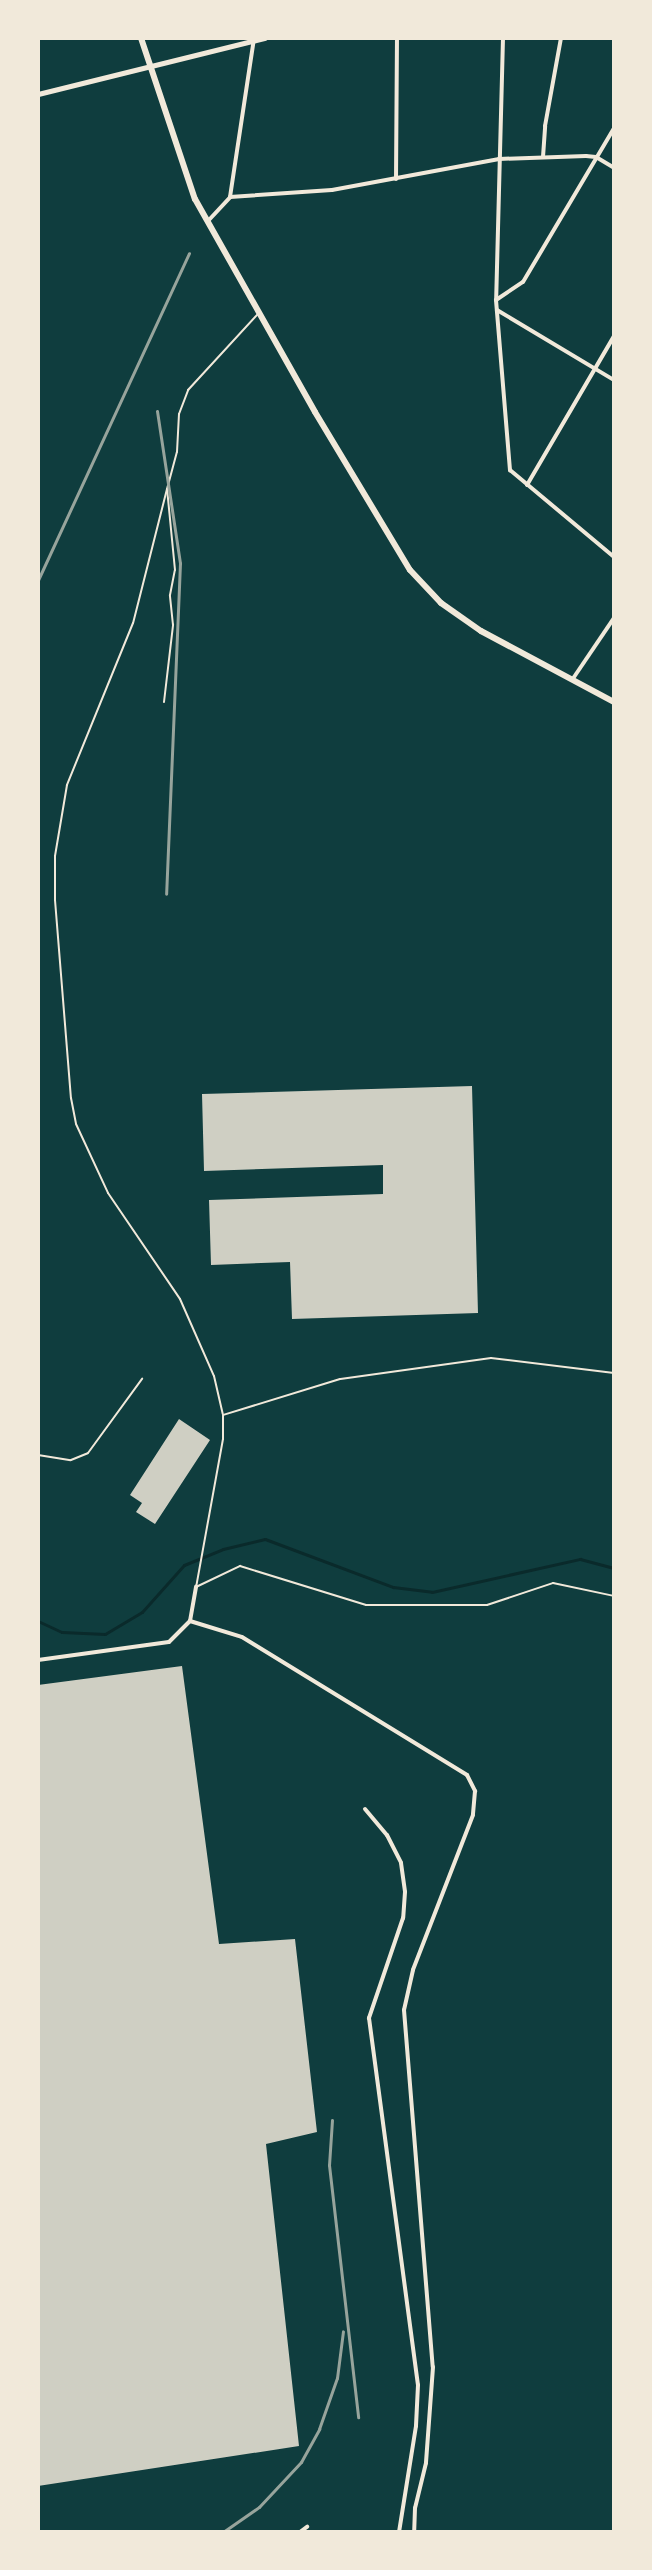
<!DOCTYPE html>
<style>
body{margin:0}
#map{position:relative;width:652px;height:2570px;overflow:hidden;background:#0f3d3e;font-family:"Crimson Pro",serif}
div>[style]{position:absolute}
.stream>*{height:3px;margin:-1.5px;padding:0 1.5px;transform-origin:1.5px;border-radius:1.5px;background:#0a2a2b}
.building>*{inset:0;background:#cfcfc3}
.service>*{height:2px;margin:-1px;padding:0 1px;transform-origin:1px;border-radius:1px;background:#f1e9da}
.minor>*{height:4px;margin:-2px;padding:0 2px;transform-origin:2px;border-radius:2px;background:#f1e9da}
.tertiary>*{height:5px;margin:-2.5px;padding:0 2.5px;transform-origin:2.5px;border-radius:2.5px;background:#f1e9da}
.secondary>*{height:6px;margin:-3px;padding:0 3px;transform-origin:3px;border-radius:3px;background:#f1e9da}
.rail>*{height:3px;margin:-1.5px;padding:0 1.5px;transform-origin:1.5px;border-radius:1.5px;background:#97a49c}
span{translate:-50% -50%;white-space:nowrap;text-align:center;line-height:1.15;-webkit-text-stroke:8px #f1e9da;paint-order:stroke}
.frame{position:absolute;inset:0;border:40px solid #f1e9da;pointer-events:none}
</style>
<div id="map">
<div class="stream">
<i style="left:38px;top:1621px;width:26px;rotate:25deg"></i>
<i style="left:62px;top:1632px;width:43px;rotate:2.7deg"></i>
<i style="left:105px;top:1634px;width:43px;rotate:-30.7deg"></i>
<i style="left:142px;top:1612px;width:63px;rotate:-48.2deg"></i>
<i style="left:184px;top:1565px;width:42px;rotate:-22.3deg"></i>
<i style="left:223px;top:1549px;width:43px;rotate:-13.4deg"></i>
<i style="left:265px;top:1539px;width:137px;rotate:20.6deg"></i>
<i style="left:393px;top:1587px;width:39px;rotate:7deg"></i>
<i style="left:432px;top:1592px;width:152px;rotate:-12.6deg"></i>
<i style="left:580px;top:1559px;width:35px;rotate:15deg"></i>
</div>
<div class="building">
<i style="clip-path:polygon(472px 1086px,478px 1313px,292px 1319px,290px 1262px,211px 1265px,209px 1200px,383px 1194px,383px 1165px,204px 1171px,202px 1094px)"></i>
<i style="clip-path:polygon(179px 1419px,210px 1440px,155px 1524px,136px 1512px,142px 1503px,130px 1495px)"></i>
<i style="clip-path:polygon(182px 1666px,219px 1944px,295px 1939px,317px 2132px,266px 2144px,299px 2446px,38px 2486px,38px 1685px)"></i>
</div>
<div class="service">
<i style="left:167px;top:489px;width:138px;rotate:104.2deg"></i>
<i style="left:133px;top:623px;width:175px;rotate:112.2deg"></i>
<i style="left:67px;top:785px;width:72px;rotate:99.6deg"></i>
<i style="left:55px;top:856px;width:44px;rotate:90deg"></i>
<i style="left:55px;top:900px;width:199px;rotate:85.4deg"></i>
<i style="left:71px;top:1098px;width:26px;rotate:79deg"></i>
<i style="left:76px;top:1124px;width:76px;rotate:65.1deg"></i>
<i style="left:108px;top:1193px;width:128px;rotate:55.8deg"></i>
<i style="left:180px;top:1299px;width:84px;rotate:66.2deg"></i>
<i style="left:214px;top:1376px;width:39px;rotate:77deg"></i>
<i style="left:164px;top:702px;width:78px;rotate:-83.3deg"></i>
<i style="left:173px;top:625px;width:30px;rotate:-96deg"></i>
<i style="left:170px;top:595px;width:25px;rotate:-79deg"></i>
<i style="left:175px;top:570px;width:81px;rotate:-95.6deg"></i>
<i style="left:167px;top:489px;width:38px;rotate:-75deg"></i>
<i style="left:177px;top:452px;width:38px;rotate:-87deg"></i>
<i style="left:179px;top:414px;width:26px;rotate:-69deg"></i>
<i style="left:188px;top:390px;width:102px;rotate:-47.4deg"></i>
<i style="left:614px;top:1373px;width:124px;rotate:-173deg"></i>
<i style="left:491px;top:1358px;width:152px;rotate:172.1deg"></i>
<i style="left:340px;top:1379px;width:122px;rotate:162.9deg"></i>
<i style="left:223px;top:1415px;width:24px;rotate:90deg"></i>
<i style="left:223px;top:1439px;width:150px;rotate:100.3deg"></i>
<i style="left:196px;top:1587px;width:49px;rotate:-25.5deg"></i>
<i style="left:240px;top:1566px;width:132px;rotate:17.2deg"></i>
<i style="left:366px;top:1605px;width:121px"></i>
<i style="left:487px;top:1605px;width:70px;rotate:-18.4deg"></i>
<i style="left:553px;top:1583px;width:62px;rotate:12deg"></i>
<i style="left:38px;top:1455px;width:33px;rotate:9deg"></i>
<i style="left:71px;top:1460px;width:18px;rotate:-22deg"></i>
<i style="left:88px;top:1453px;width:92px;rotate:-53.9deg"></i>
</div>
<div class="minor">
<i style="left:503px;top:38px;width:262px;rotate:91.5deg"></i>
<i style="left:496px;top:300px;width:171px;rotate:85.3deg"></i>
<i style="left:510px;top:470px;width:136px;rotate:39.9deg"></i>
<i style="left:543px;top:157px;width:31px;rotate:-86deg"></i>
<i style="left:545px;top:126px;width:89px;rotate:-79.7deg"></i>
<i style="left:396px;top:179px;width:141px;rotate:-89.6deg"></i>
<i style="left:230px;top:197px;width:102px;rotate:-3.9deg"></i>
<i style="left:332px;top:190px;width:170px;rotate:-10.5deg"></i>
<i style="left:499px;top:159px;width:87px;rotate:-2deg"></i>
<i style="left:586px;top:156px;width:10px;rotate:6deg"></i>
<i style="left:596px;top:157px;width:21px;rotate:31deg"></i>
<i style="left:208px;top:221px;width:33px;rotate:-47deg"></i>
<i style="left:230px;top:197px;width:161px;rotate:-81.4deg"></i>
<i style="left:496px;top:300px;width:32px;rotate:-34deg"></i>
<i style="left:523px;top:282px;width:179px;rotate:-59.4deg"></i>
<i style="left:497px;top:310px;width:136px;rotate:30.9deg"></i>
<i style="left:527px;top:485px;width:173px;rotate:-59.7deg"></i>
<i style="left:572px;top:680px;width:75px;rotate:-55.9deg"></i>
<i style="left:190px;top:1621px;width:54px;rotate:17.1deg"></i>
<i style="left:242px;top:1637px;width:264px;rotate:31.5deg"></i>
<i style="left:467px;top:1775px;width:18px;rotate:63deg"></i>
<i style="left:475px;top:1791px;width:24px;rotate:95deg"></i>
<i style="left:473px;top:1815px;width:166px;rotate:111.2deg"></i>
<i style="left:413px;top:1970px;width:41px;rotate:102.7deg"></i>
<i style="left:404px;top:2010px;width:358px;rotate:85.4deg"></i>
<i style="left:433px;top:2367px;width:96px;rotate:94.2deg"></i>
<i style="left:426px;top:2463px;width:46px;rotate:103.7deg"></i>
<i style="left:415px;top:2508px;width:24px;rotate:92deg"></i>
<i style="left:38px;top:1660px;width:132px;rotate:-7.8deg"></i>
<i style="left:169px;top:1642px;width:30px;rotate:-45deg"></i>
<i style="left:190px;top:1621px;width:35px;rotate:-80deg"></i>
<i style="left:365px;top:1809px;width:34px;rotate:50deg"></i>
<i style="left:387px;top:1835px;width:31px;rotate:63deg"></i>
<i style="left:401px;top:1863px;width:29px;rotate:82deg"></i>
<i style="left:405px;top:1892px;width:26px;rotate:94deg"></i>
<i style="left:403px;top:1918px;width:106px;rotate:108.8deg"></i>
<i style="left:369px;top:2018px;width:370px;rotate:82.4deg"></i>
<i style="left:418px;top:2385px;width:41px;rotate:92.8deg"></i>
<i style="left:416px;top:2426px;width:107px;rotate:99.1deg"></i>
<i style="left:300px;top:2532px;width:9px;rotate:-36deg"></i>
</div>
<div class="tertiary">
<i style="left:38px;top:94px;width:234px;rotate:-13.9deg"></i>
</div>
<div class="secondary">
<i style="left:141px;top:38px;width:170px;rotate:71.5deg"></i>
<i style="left:195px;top:199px;width:244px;rotate:60.6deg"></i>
<i style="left:315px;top:412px;width:184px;rotate:59deg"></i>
<i style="left:410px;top:570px;width:45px;rotate:46.8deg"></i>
<i style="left:441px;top:603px;width:49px;rotate:35deg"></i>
<i style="left:481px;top:631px;width:151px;rotate:28.1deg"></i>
</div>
<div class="rail">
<i style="left:157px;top:411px;width:154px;rotate:81.4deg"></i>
<i style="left:180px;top:563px;width:331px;rotate:92.4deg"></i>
<i style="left:38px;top:580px;width:360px;rotate:-65.2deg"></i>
<i style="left:332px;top:2120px;width:45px;rotate:93.8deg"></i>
<i style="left:329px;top:2165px;width:254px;rotate:83.4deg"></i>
<i style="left:223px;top:2532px;width:44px;rotate:-34.8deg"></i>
<i style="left:259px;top:2507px;width:62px;rotate:-47deg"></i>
<i style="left:301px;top:2462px;width:38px;rotate:-61deg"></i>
<i style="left:319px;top:2429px;width:54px;rotate:-70.6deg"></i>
<i style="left:337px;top:2378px;width:47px;rotate:-82.7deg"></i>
</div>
<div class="frame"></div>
</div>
